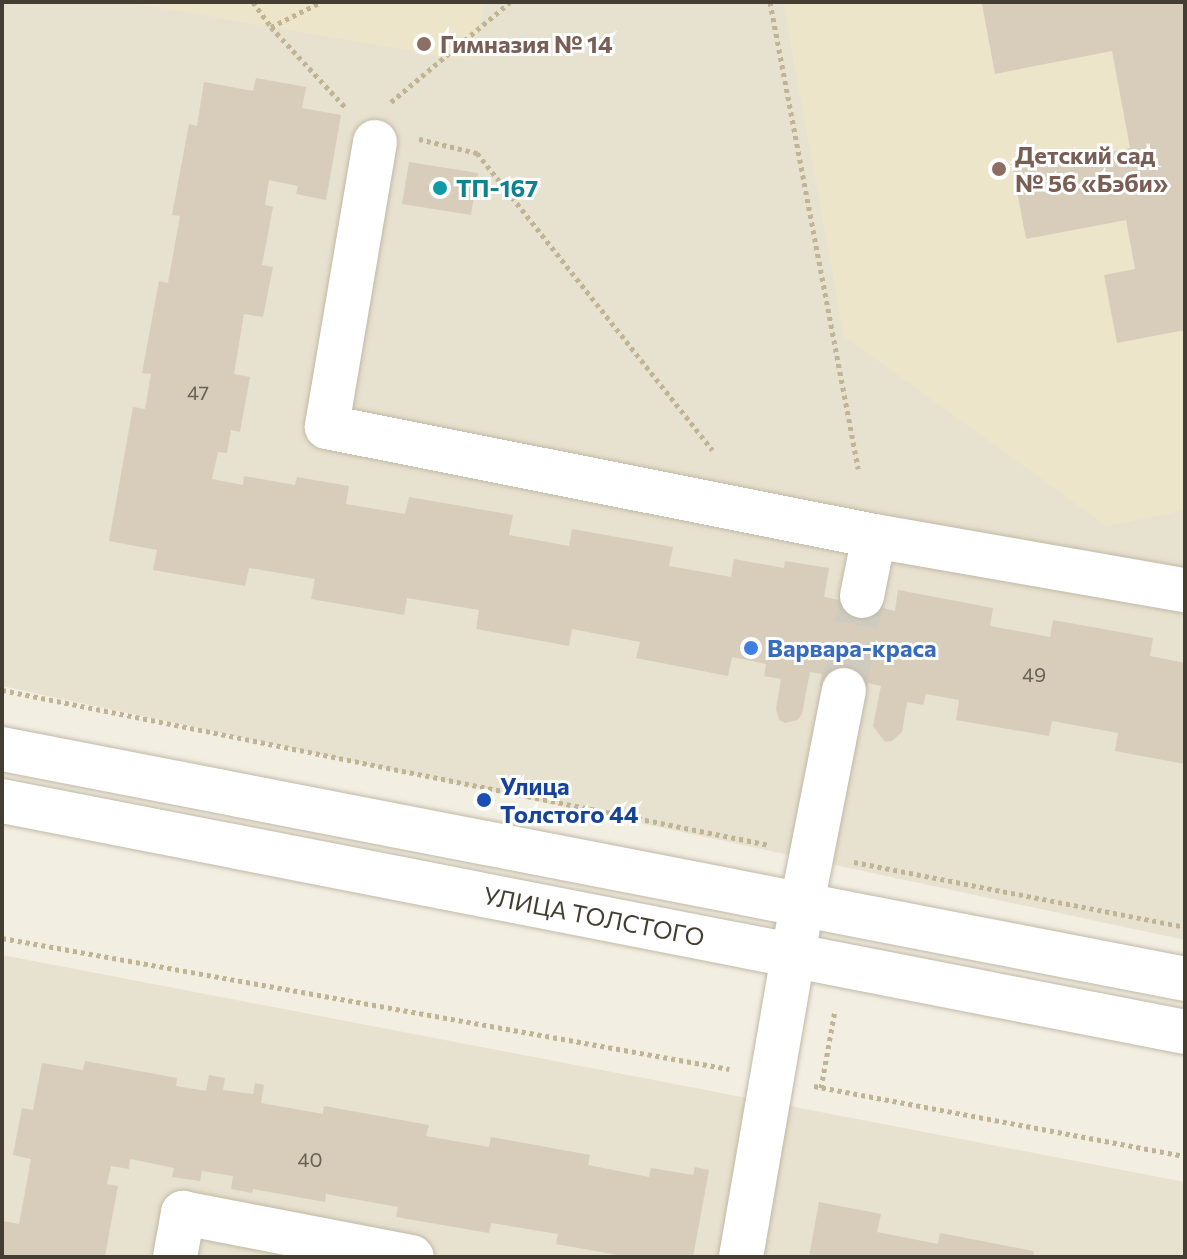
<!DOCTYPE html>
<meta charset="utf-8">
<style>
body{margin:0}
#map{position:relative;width:1187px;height:1259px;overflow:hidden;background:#f2eee2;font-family:Commissioner,sans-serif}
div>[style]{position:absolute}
.residential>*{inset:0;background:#e7e1cf}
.education>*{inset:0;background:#ede5ca}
.building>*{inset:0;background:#d7cdba}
.minor-tunnel>*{height:44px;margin-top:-22px;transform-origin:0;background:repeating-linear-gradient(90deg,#cfcbbf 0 44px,transparent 0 66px)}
.path>*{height:5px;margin-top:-2.5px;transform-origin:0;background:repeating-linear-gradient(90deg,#c1b494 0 4px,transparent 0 8px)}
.roads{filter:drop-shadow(0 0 2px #c1b9a7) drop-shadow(0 0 2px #c1b9a7)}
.minor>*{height:44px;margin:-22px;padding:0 22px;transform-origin:22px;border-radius:22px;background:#fff}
.dots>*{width:22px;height:22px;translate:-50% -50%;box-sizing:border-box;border:4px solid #fff;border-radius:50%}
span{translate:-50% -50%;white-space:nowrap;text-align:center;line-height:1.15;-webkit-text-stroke:6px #fff;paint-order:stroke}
.number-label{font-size:20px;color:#696254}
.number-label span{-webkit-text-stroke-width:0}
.education-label{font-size:24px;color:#785e54;font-weight:700}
.left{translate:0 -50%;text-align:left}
.culture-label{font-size:24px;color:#0d838f;font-weight:700}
.shop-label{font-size:24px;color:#366cbe;font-weight:700}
.transit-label{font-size:24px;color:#164399;font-weight:700}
.street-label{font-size:24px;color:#443e32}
.frame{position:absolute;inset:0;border:4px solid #443e32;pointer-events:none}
</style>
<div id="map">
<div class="residential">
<i style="clip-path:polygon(2px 2px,1185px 2px,1185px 940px,2px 686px)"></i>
<i style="clip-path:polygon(2px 955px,1185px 1182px,1185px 1257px,2px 1257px)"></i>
</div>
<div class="education">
<i style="clip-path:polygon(126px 2px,485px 2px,472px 61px)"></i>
<i style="clip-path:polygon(783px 2px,1185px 2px,1185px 510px,1107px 526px,844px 336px)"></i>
</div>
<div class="building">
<i style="clip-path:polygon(994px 2px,1185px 2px,1185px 330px,1117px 343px,1104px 275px,1135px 269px,1126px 220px,1026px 239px,1013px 170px,1130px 148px,1112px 51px,995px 74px,982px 4px)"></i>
<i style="clip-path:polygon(256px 78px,306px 87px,302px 108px,341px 115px,326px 200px,296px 194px,298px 186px,269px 180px,265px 205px,273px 207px,262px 265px,273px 267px,263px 317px,244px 314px,234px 374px,250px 377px,240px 432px,231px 430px,227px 453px,218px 452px,212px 479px,243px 485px,244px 476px,295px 485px,297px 477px,349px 486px,346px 504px,405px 514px,409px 497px,513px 515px,509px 535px,569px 546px,572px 529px,673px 547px,669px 566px,731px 577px,734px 559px,784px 568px,785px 561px,829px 568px,824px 597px,839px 600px,840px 592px,884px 600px,883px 608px,895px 611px,898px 590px,993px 608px,990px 626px,1050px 637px,1053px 620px,1153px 638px,1150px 656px,1185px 663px,1185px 764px,1115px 751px,1118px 733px,1052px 721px,1049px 736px,956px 720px,959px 700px,926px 694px,923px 705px,907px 702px,902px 732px,892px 741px,885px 742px,873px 726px,881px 686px,868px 683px,866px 695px,820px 686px,822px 674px,810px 672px,802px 714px,798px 720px,785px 723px,779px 720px,776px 709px,781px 679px,764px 676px,766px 664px,732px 657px,728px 676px,636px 658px,640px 642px,572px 629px,569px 646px,476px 629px,479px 610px,407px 598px,404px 615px,311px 599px,315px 579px,249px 568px,245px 586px,153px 570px,157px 550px,109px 541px,133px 407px,145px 409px,151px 374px,142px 373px,159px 281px,168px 283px,180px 216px,172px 215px,189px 124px,197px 126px,204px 82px,253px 91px)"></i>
<i style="clip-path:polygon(409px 162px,478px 173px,471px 215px,402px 204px)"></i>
<i style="clip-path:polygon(85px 1061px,177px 1078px,176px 1086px,206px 1091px,209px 1075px,225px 1078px,223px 1090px,253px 1094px,255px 1083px,264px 1085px,261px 1103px,323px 1114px,324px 1106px,429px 1125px,426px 1136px,489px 1147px,491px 1137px,590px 1155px,588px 1165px,649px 1177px,651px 1168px,693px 1175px,695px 1167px,709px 1170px,693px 1257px,629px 1257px,556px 1244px,558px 1234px,491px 1223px,489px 1233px,396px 1217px,398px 1207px,326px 1194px,325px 1202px,253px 1189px,252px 1193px,231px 1189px,233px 1176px,202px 1171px,200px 1181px,172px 1177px,174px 1168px,130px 1159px,129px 1169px,111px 1166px,107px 1184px,118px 1186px,105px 1256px,2px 1257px,3px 1221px,19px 1224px,31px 1159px,13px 1155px,22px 1108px,33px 1110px,42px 1063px,83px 1070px)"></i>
<i style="clip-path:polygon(819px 1202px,881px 1214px,877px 1232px,938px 1244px,940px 1233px,1034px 1251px,1033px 1257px,809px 1257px)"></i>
</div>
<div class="minor-tunnel">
<i style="left:844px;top:690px;width:96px;rotate:-79.2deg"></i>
</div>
<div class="path">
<i style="left:253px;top:2px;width:31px;rotate:54deg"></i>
<i style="left:271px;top:27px;width:56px;rotate:-26.6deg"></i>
<i style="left:770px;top:2px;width:475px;rotate:79.3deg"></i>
<i style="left:271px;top:27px;width:110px;rotate:47.2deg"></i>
<i style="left:391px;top:102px;width:155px;rotate:-40deg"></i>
<i style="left:419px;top:139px;width:60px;rotate:13.6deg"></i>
<i style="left:477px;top:153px;width:379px;rotate:51.6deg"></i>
<i style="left:2px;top:690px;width:783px;rotate:11.42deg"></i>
<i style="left:854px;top:862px;width:337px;rotate:11.1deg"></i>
<i style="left:2px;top:938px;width:739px;rotate:10.21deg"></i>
<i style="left:814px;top:1086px;width:378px;rotate:10.7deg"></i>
<i style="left:821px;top:1088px;width:79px;rotate:-79.8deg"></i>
</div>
<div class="roads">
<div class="minor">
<i style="left:375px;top:142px;width:289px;rotate:99.6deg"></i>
<i style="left:327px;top:427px;width:558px;rotate:11.27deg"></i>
<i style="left:862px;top:596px;width:61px;rotate:-78.7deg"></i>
<i style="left:874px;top:536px;width:316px;rotate:9.9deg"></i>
<i style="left:2px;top:749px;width:1205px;rotate:11deg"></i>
<i style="left:2px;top:801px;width:1205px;rotate:11.05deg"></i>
<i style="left:175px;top:1257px;width:45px;rotate:-79.7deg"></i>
<i style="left:183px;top:1213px;width:233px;rotate:10.9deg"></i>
<i style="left:741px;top:1257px;width:358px;rotate:-80.2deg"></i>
<i style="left:802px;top:904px;width:218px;rotate:-78.9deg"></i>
</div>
</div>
<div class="dots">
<i style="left:424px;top:44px;background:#8d6e63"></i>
<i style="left:999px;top:169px;background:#8d6e63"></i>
<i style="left:440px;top:188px;background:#0f9aa8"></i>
<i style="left:751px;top:648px;background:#3f7fe0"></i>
<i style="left:484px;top:800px;background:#1a4fb4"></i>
</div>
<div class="number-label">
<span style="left:198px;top:392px">47</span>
<span style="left:1034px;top:674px">49</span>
<span style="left:310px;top:1159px">40</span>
</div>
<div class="education-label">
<span class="left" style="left:440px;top:44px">Гимназия № 14</span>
<span class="left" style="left:1015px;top:169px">Детский сад<br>№ 56 «Бэби»</span>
</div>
<div class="culture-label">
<span class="left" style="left:456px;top:188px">ТП-167</span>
</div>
<div class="shop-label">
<span class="left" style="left:767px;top:648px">Варвара-краса</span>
</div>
<div class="transit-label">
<span class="left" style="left:500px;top:800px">Улица<br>Толстого 44</span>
</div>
<div class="street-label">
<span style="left:594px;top:916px;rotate:11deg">УЛИЦА ТОЛСТОГО</span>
</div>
<div class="frame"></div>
</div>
